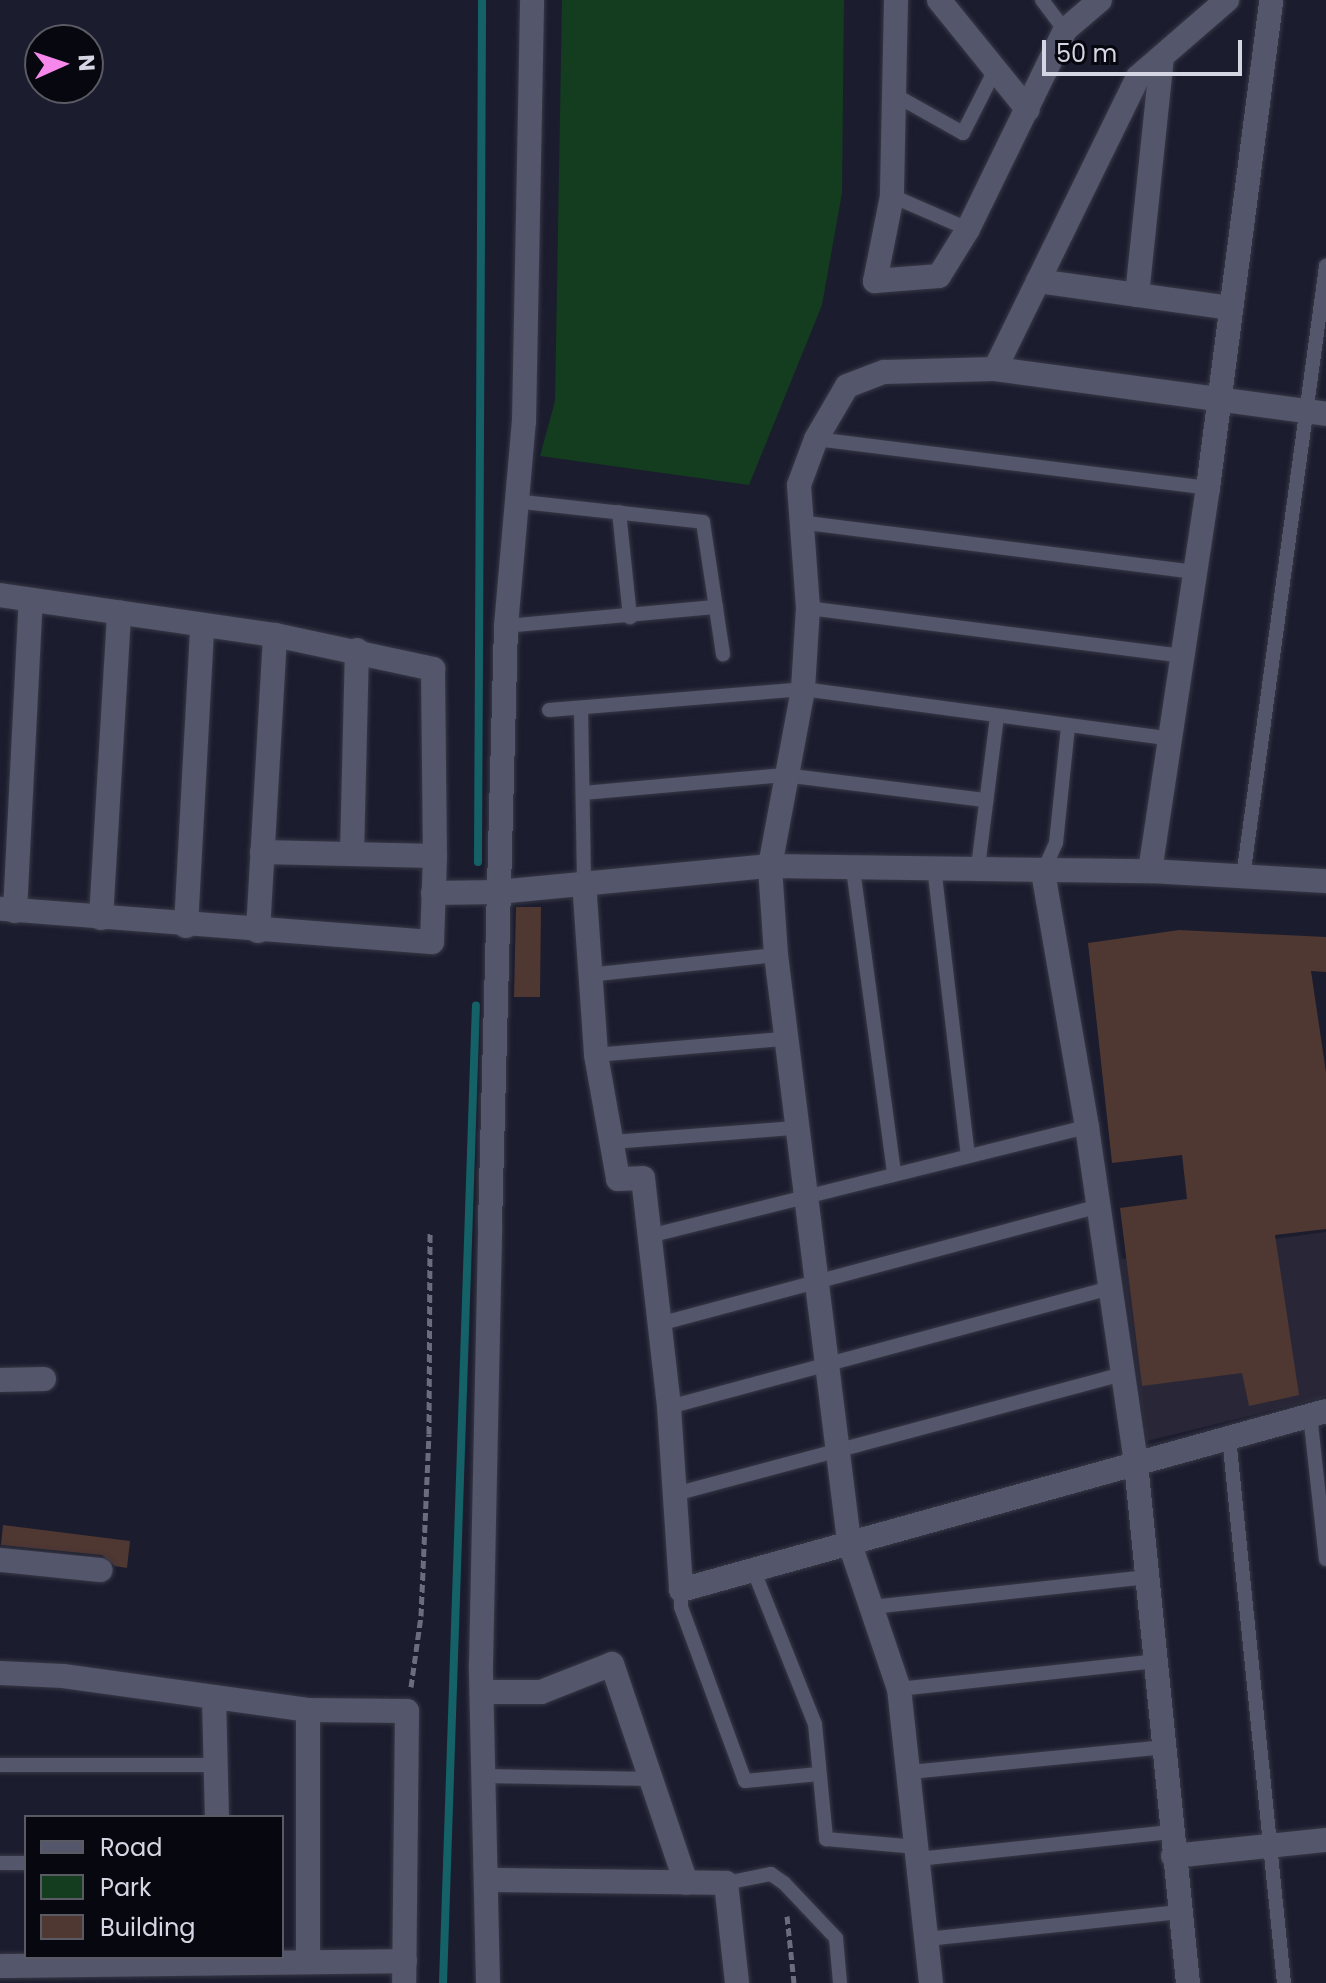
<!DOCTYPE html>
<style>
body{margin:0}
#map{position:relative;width:1326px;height:1983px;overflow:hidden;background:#1b1c2e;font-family:Poppins,sans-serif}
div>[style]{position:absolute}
.commercial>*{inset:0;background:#292737}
.green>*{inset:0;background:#143c1f}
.stream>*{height:8px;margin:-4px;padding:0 4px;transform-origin:4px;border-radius:4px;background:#146267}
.building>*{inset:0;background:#4f3732}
.path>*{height:5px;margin-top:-2.5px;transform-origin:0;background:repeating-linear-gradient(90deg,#6b6c7c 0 8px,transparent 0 12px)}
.roads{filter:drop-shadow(0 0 2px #383846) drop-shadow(0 0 2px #383846)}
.lane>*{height:14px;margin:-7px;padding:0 7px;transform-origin:7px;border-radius:7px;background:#54566b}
.street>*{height:24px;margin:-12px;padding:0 12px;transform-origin:12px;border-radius:12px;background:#54566b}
span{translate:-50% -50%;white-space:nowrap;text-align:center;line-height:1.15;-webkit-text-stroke:7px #07070f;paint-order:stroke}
.legend{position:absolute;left:24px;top:1815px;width:260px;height:144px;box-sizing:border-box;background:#07070f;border:2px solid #595a64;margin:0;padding:10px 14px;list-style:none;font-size:24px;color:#d5d6e3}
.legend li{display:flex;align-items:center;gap:16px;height:40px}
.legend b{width:40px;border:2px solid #595a64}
.north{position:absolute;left:24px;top:24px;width:80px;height:80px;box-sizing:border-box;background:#07070f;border:2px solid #595a64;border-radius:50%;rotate:87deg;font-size:22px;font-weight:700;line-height:32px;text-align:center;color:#d5d6e3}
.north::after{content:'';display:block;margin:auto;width:28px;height:36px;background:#f688ec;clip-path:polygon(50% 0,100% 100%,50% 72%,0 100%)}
.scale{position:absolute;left:1042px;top:40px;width:200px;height:36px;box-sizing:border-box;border:4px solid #d5d6e3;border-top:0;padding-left:10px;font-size:24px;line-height:28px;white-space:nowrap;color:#d5d6e3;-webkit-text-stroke:6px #07070f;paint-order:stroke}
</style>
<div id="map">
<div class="commercial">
<i style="clip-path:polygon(1326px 1232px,1326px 1397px,1147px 1441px,1121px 1259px)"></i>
</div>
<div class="green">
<i style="clip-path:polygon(562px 0,844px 0,842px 193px,822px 305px,749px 485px,540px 456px,555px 401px)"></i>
</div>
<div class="stream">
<i style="left:478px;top:862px;width:862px;rotate:-89.73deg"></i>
<i style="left:443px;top:1983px;width:978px;rotate:-88.07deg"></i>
</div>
<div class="building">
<i style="clip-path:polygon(516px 907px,541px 907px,540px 997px,514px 997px)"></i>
<i style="clip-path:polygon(1179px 930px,1326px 937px,1326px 972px,1311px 971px,1326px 1072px,1326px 1229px,1275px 1235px,1299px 1395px,1249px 1406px,1242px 1373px,1142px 1386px,1120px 1208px,1187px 1199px,1182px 1155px,1112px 1163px,1088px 943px)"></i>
<i style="clip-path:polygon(3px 1525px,130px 1541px,127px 1568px,115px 1566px,102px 1555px,1px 1545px)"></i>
</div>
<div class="path">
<i style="left:411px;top:1687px;width:72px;rotate:-82deg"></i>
<i style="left:421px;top:1616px;width:182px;rotate:-87.5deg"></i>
<i style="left:429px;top:1434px;width:201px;rotate:-89.7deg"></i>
<i style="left:787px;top:1916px;width:67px;rotate:84deg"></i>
</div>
<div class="roads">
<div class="lane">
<i style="left:1042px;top:0;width:38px;rotate:53deg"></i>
<i style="left:895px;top:95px;width:78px;rotate:29.2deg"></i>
<i style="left:963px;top:133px;width:73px;rotate:-63.1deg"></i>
<i style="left:892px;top:196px;width:83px;rotate:23.5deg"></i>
<i style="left:816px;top:439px;width:395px;rotate:7.1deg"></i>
<i style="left:514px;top:501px;width:190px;rotate:6.3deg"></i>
<i style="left:703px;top:522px;width:134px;rotate:81.4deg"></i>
<i style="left:619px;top:512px;width:106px;rotate:84deg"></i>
<i style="left:799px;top:522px;width:399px;rotate:7.2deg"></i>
<i style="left:808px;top:608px;width:378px;rotate:7.3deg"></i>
<i style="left:506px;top:626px;width:211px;rotate:-5.2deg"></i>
<i style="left:581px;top:708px;width:174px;rotate:89deg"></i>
<i style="left:549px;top:710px;width:255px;rotate:-4.7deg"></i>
<i style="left:803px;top:689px;width:371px;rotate:7.7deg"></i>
<i style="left:583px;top:793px;width:202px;rotate:-5.1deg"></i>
<i style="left:784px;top:775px;width:204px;rotate:7.1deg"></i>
<i style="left:934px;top:867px;width:291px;rotate:83.3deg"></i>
<i style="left:978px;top:867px;width:152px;rotate:-82.8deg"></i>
<i style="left:853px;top:869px;width:307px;rotate:82.3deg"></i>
<i style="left:1043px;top:872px;width:32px;rotate:-66deg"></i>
<i style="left:1056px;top:843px;width:117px;rotate:-84.1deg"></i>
<i style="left:1243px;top:877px;width:617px;rotate:-82.26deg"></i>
<i style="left:588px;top:975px;width:189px;rotate:-6.1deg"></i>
<i style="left:596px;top:1055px;width:189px;rotate:-4.9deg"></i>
<i style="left:612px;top:1142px;width:184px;rotate:-4.4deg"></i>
<i style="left:649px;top:1236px;width:451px;rotate:-14deg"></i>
<i style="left:659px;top:1324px;width:456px;rotate:-15deg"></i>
<i style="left:669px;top:1407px;width:458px;rotate:-15.1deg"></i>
<i style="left:1310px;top:1415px;width:145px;rotate:83.7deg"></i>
<i style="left:1229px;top:1437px;width:549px;rotate:84.25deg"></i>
<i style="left:675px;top:1494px;width:464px;rotate:-15deg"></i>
<i style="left:753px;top:1569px;width:167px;rotate:68.2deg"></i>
<i style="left:815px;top:1724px;width:116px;rotate:84.5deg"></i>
<i style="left:826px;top:1839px;width:91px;rotate:5deg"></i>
<i style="left:681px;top:1590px;width:17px;rotate:90deg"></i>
<i style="left:681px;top:1607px;width:185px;rotate:69.8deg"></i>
<i style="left:745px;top:1781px;width:74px;rotate:-5.4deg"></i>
<i style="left:872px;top:1607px;width:277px;rotate:-6.2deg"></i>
<i style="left:899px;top:1689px;width:258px;rotate:-6.2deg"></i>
<i style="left:0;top:1765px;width:216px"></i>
<i style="left:910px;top:1772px;width:254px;rotate:-5.6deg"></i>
<i style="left:483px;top:1776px;width:169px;rotate:1deg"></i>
<i style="left:918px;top:1859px;width:254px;rotate:-6.1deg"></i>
<i style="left:0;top:1863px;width:26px"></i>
<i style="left:726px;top:1883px;width:46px;rotate:-11.3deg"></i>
<i style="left:771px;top:1874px;width:16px;rotate:35deg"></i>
<i style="left:784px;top:1883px;width:76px;rotate:46.6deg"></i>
<i style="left:836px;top:1938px;width:45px;rotate:84.9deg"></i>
<i style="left:927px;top:1939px;width:254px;rotate:-6.1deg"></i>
</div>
<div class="street">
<i style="left:896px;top:0;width:196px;rotate:91.2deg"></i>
<i style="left:892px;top:196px;width:87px;rotate:101.3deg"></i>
<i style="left:875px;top:281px;width:64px;rotate:-4.5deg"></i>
<i style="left:939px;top:276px;width:55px;rotate:-58.3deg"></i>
<i style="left:968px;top:229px;width:221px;rotate:-64deg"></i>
<i style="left:1065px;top:30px;width:46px;rotate:-40.6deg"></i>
<i style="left:939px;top:0;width:141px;rotate:51deg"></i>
<i style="left:1038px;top:281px;width:194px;rotate:8deg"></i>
<i style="left:1137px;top:295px;width:237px;rotate:-84deg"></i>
<i style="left:995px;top:369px;width:325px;rotate:-63.9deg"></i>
<i style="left:1138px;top:77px;width:118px;rotate:-40.9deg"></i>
<i style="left:0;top:595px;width:278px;rotate:8.3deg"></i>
<i style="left:275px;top:635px;width:162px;rotate:12.1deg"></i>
<i style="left:433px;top:669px;width:187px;rotate:89.4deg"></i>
<i style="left:435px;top:856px;width:86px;rotate:92deg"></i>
<i style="left:432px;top:942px;width:433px;rotate:-175.6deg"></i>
<i style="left:262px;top:852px;width:173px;rotate:1.3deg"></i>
<i style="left:352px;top:853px;width:203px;rotate:-88.6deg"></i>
<i style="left:1150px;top:871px;width:387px;rotate:-81.4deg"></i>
<i style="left:1208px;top:488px;width:492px;rotate:-82.6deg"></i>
<i style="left:1043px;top:872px;width:259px;rotate:80.2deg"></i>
<i style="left:1087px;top:1127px;width:341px;rotate:81.7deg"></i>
<i style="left:1136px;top:1464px;width:522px;rotate:84.28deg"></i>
<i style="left:584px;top:882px;width:173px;rotate:86deg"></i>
<i style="left:596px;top:1055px;width:126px;rotate:79.9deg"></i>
<i style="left:618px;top:1179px;width:25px;rotate:-2deg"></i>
<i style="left:643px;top:1178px;width:230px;rotate:83.5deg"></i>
<i style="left:669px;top:1407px;width:183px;rotate:86.2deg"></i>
<i style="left:681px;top:1590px;width:669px;rotate:-15.51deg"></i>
<i style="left:433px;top:893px;width:65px;rotate:-0.9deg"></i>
<i style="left:498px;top:892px;width:273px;rotate:-5.5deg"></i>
<i style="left:770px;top:866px;width:380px;rotate:0.8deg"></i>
<i style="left:1150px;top:871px;width:176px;rotate:3.3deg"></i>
<i style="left:15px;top:911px;width:311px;rotate:-87.1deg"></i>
<i style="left:101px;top:918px;width:306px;rotate:-86.6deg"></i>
<i style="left:186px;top:926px;width:300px;rotate:-86.9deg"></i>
<i style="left:258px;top:931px;width:296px;rotate:-86.7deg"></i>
<i style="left:0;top:1380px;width:44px;rotate:-1.3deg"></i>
<i style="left:0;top:1560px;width:101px;rotate:5.7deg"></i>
<i style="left:0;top:1673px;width:63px;rotate:2.7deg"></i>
<i style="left:63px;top:1676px;width:247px;rotate:7.9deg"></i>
<i style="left:308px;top:1710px;width:99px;rotate:0.6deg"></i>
<i style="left:407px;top:1711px;width:272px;rotate:90.6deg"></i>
<i style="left:482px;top:1692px;width:59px"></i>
<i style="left:541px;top:1692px;width:76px;rotate:-21.5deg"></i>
<i style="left:612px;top:1664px;width:231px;rotate:71.3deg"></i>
<i style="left:214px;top:1697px;width:120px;rotate:88.6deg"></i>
<i style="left:308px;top:1710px;width:251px;rotate:90deg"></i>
<i style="left:1173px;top:1856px;width:154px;rotate:-6deg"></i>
<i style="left:486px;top:1880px;width:240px;rotate:0.7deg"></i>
<i style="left:726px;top:1883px;width:101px;rotate:83.7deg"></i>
<i style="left:0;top:1966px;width:405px;rotate:-0.7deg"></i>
<i style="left:488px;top:1983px;width:318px;rotate:-91.3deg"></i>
<i style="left:481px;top:1665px;width:440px;rotate:-88.8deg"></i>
<i style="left:490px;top:1225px;width:599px;rotate:-88.47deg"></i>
<i style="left:506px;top:626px;width:205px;rotate:-85deg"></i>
<i style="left:524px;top:422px;width:422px;rotate:-88.9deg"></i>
<i style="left:931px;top:1983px;width:296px;rotate:-96.2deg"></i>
<i style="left:899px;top:1689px;width:156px;rotate:-108.7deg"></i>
<i style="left:849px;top:1541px;width:591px;rotate:-97.1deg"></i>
<i style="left:776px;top:955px;width:89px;rotate:-93.9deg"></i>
<i style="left:770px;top:866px;width:180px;rotate:-79.4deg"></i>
<i style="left:803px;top:689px;width:81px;rotate:-86.5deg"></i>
<i style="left:808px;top:608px;width:123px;rotate:-94.2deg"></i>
<i style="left:799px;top:485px;width:49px;rotate:-69.7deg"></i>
<i style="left:816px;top:439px;width:61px;rotate:-59.7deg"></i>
<i style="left:847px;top:386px;width:40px;rotate:-21deg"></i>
<i style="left:884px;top:372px;width:111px;rotate:-1.5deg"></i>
<i style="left:995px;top:369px;width:334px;rotate:7.7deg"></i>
</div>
</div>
<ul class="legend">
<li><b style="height:10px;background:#54566b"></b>Road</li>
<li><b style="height:22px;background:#143c1f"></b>Park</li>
<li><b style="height:22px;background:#4f3732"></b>Building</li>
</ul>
<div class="north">N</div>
<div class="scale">50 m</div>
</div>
